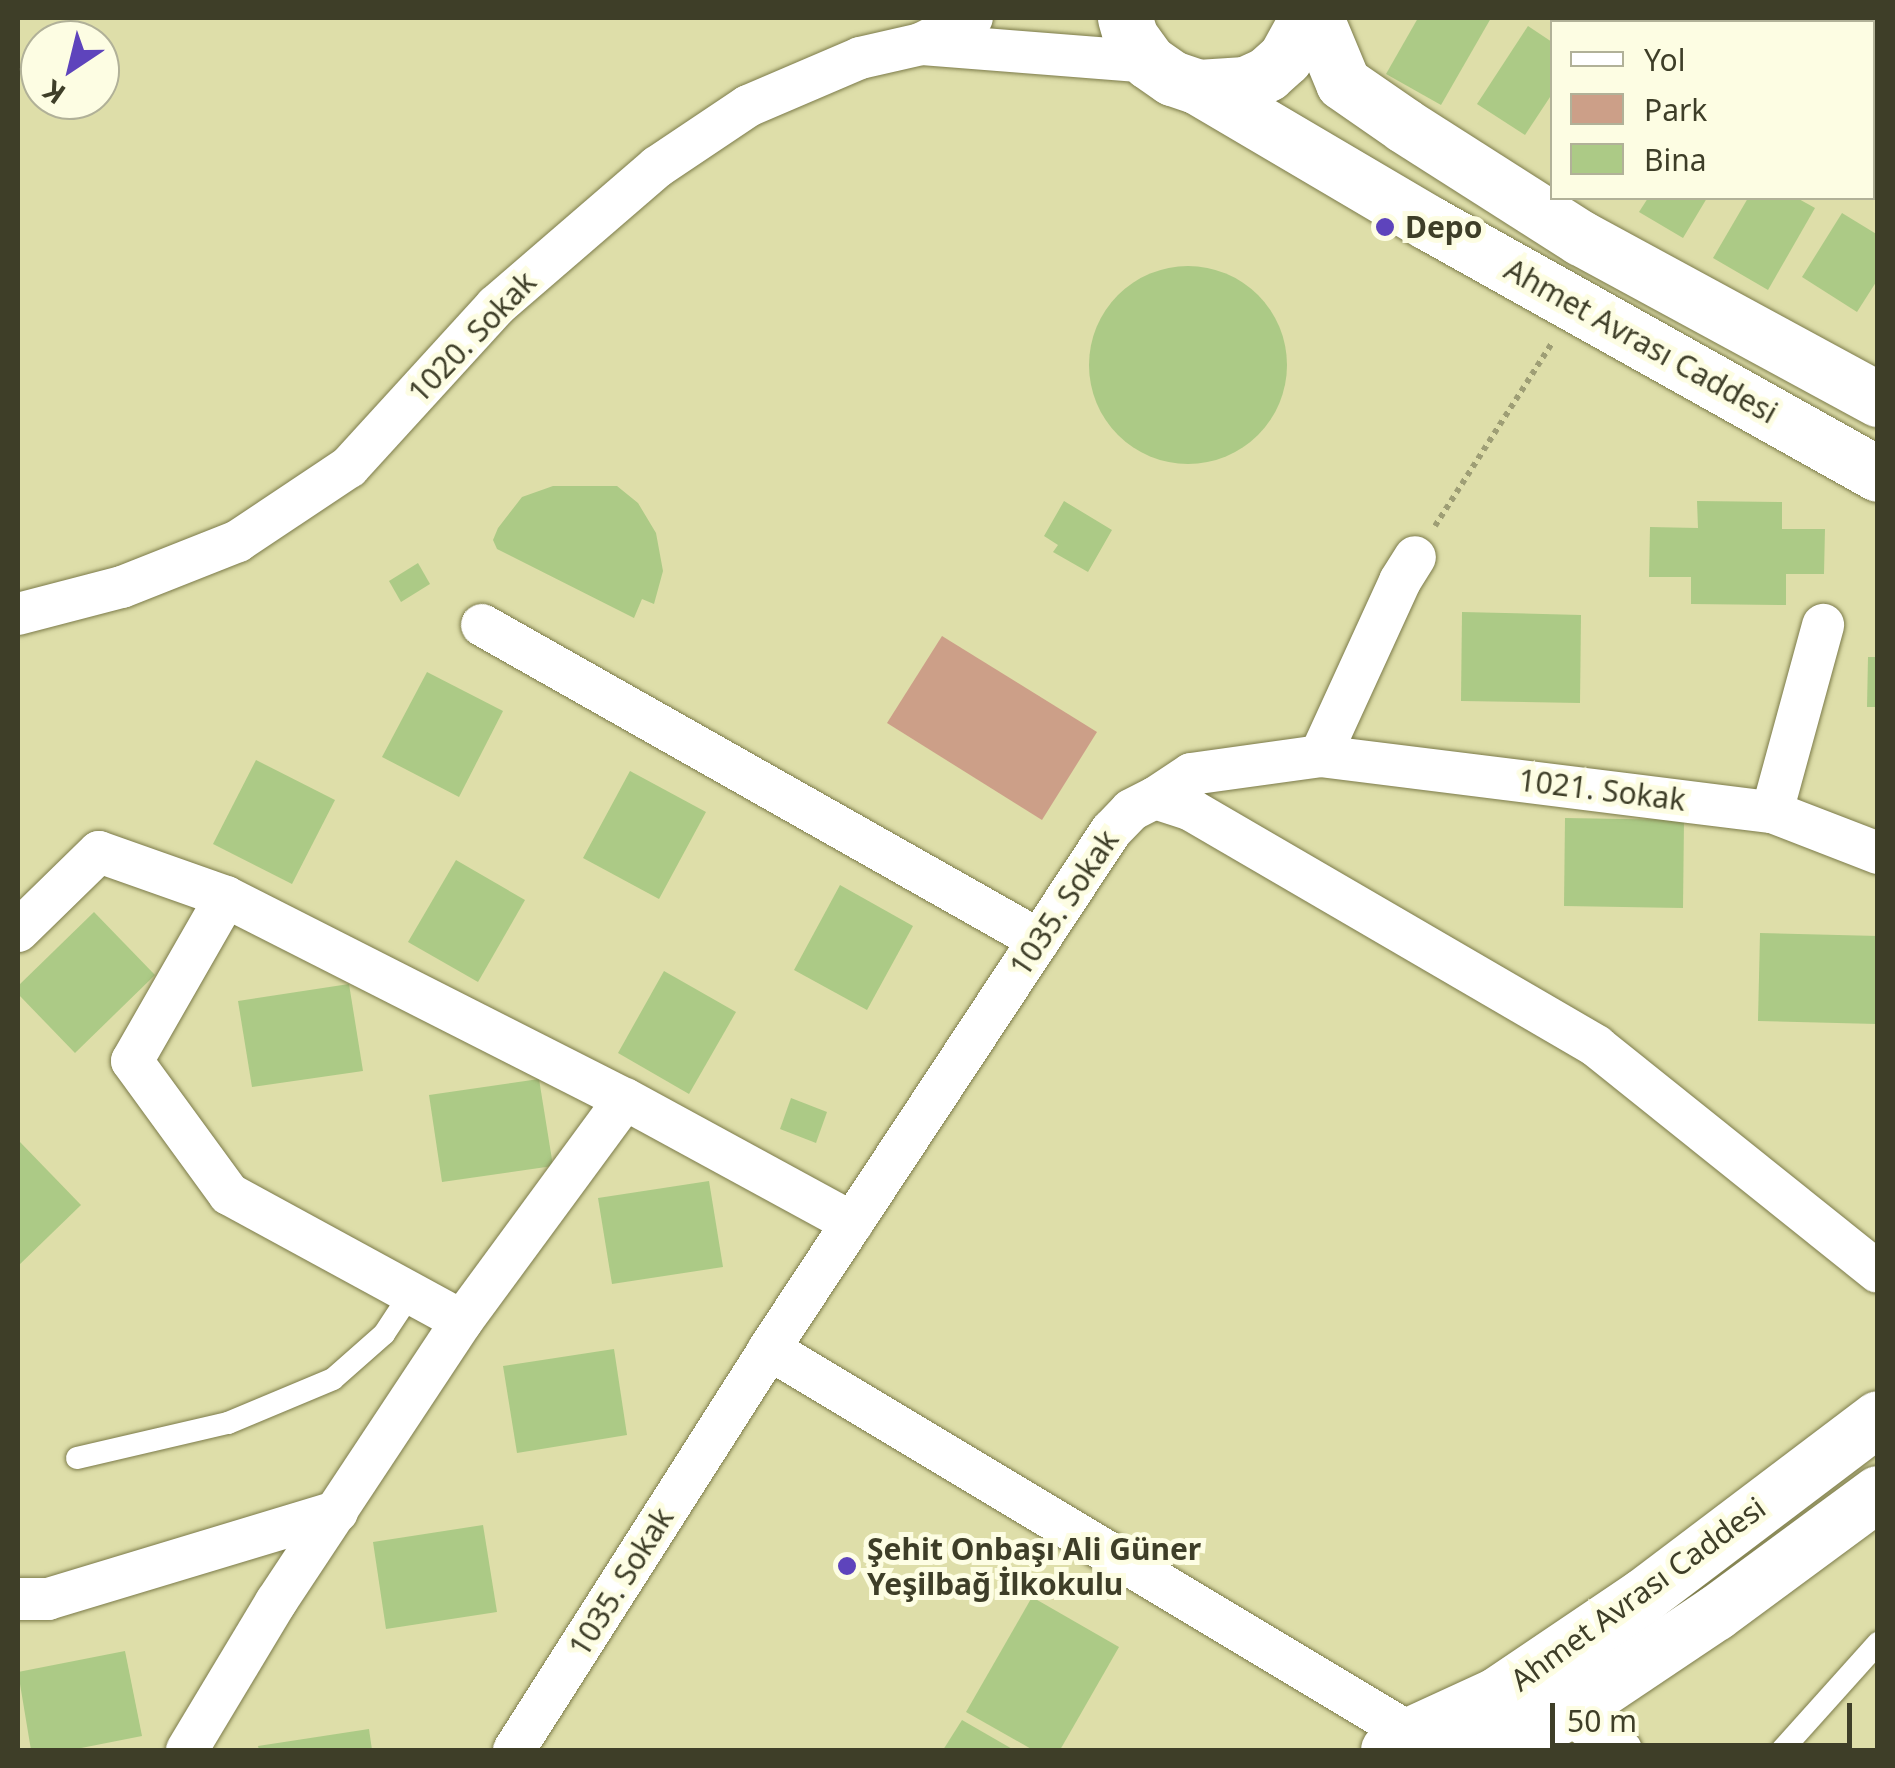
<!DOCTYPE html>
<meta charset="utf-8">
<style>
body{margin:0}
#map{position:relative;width:1895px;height:1768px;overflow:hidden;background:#dedea9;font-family:"Noto Sans",sans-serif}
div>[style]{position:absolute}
.green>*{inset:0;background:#cc9f88}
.building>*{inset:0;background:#acca86}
.round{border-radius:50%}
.path>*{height:6px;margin-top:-3px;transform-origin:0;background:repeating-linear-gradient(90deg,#9e9e75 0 5px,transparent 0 10px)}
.roads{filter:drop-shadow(0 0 2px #7c7b4a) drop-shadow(0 0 2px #7c7b4a)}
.lane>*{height:22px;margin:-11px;padding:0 11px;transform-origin:11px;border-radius:11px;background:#fff}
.street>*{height:42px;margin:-21px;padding:0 21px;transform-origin:21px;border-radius:21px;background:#fff}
.secondary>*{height:55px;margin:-27.5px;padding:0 27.5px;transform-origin:27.5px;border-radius:27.5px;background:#fff}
.dots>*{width:28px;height:28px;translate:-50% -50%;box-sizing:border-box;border:5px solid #fdfde3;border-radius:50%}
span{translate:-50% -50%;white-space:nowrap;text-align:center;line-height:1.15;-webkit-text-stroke:10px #fdfde3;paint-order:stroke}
.poi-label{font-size:30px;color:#3e3e28;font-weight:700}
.left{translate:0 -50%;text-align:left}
.street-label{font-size:30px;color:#3e3e28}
.frame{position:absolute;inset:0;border:20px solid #3e3e28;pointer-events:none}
.legend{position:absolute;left:1550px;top:20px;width:325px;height:180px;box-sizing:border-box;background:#fdfde3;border:2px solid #b1b198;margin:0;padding:12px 18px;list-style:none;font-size:30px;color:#3e3e28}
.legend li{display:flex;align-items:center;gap:20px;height:50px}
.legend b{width:50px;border:2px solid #b1b198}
.north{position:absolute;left:20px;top:20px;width:100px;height:100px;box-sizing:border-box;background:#fdfde3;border:2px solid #b1b198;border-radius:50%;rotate:215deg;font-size:28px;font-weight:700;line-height:40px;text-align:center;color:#3e3e28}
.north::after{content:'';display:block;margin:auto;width:35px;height:45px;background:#5e44bc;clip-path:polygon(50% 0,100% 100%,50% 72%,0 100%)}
.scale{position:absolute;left:1550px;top:1703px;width:302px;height:45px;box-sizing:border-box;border:5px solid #3e3e28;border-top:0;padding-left:12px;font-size:30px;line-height:35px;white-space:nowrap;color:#3e3e28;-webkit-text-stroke:8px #fdfde3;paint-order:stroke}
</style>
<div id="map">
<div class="green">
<i style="clip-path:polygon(942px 636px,1097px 732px,1042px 820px,887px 723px)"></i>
</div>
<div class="building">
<i style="clip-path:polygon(1418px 18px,1491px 18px,1441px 105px,1386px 74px)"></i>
<i style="clip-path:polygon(1847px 18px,1878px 18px,1878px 56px,1872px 53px,1872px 22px,1844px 22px)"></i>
<i style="clip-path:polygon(1528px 26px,1552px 42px,1552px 94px,1525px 135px,1477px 104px)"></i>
<i style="clip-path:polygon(1648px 198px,1707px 198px,1683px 238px,1639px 212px)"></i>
<i style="clip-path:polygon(1748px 198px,1797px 198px,1815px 208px,1768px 290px,1713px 258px)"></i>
<i style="clip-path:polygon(1842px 213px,1878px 235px,1878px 279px,1857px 312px,1802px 277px)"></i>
<i class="round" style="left:1089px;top:266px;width:198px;height:198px"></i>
<i style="clip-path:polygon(553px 486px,617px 486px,638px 503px,656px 533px,663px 571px,654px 604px,642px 599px,634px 618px,497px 549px,493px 540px,498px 528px,522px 497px)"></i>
<i style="clip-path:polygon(1064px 501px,1112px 530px,1088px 572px,1053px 552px,1058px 545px,1044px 536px)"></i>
<i style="clip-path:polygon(1697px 501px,1782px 502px,1782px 529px,1825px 529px,1824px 574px,1786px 574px,1786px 605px,1691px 604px,1691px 577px,1649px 577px,1650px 527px,1698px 528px)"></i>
<i style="clip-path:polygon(418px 563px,430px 584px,401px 602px,389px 581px)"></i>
<i style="clip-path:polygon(1462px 612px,1581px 615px,1580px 703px,1461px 701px)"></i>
<i style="clip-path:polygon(1868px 657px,1878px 657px,1878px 707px,1867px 707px)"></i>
<i style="clip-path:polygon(427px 672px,503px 711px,459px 797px,382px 757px)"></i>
<i style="clip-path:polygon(256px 760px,335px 800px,292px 884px,213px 844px)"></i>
<i style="clip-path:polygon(630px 771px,706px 812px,659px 899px,583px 858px)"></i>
<i style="clip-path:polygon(1565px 818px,1684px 820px,1683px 908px,1564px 906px)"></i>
<i style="clip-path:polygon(456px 860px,525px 900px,478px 982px,408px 942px)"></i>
<i style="clip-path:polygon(840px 885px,913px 926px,867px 1010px,794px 970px)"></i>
<i style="clip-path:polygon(94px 912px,155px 975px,75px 1053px,18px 994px,18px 986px)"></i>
<i style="clip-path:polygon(1760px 933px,1878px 936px,1877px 1024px,1758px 1021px)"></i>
<i style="clip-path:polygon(664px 971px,736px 1012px,689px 1094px,618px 1053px)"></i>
<i style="clip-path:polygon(349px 984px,363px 1071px,252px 1087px,238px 1001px)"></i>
<i style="clip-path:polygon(539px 1079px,553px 1166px,442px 1182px,429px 1095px)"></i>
<i style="clip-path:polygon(791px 1098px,827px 1112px,816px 1143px,780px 1129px)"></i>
<i style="clip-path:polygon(20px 1142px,81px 1205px,18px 1266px,18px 1144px)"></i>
<i style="clip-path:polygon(709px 1181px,723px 1267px,612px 1284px,598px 1198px)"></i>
<i style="clip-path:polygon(614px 1349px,627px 1435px,517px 1453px,503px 1366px)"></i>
<i style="clip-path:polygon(483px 1525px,497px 1612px,386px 1629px,373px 1542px)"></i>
<i style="clip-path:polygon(1032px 1597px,1119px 1647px,1060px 1750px,1033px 1750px,966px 1712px)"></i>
<i style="clip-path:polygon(125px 1651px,142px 1736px,71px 1750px,31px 1750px,18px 1672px)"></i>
<i style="clip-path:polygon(962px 1720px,1014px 1750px,943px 1750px)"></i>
<i style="clip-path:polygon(369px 1729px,372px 1750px,259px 1750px,258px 1746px)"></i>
</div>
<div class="path">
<i style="left:1435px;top:526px;width:217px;rotate:-57.4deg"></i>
</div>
<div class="roads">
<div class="lane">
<i style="left:77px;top:1458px;width:155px;rotate:-13.1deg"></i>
<i style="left:228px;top:1423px;width:114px;rotate:-22.7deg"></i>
<i style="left:333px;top:1379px;width:68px;rotate:-41.4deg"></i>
<i style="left:384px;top:1334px;width:49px;rotate:-56.6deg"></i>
<i style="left:1782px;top:1750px;width:144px;rotate:-48.1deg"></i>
</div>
<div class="street">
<i style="left:921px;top:44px;width:229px;rotate:4.5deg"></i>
<i style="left:18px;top:614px;width:107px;rotate:-14.6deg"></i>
<i style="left:122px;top:587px;width:125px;rotate:-21.6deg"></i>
<i style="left:238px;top:541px;width:133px;rotate:-33.7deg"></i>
<i style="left:349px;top:467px;width:218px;rotate:-47.6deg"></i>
<i style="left:496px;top:306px;width:213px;rotate:-40.8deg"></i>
<i style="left:657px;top:167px;width:110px;rotate:-33.8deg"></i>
<i style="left:748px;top:106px;width:122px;rotate:-23.2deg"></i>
<i style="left:860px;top:58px;width:63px;rotate:-12.9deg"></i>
<i style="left:921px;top:44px;width:57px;rotate:-27deg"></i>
<i style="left:482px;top:625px;width:640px;rotate:29.49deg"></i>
<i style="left:1320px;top:756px;width:192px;rotate:-65.4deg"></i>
<i style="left:1400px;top:581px;width:28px;rotate:-58deg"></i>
<i style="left:1155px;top:798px;width:43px;rotate:-33.7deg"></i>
<i style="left:1191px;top:774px;width:130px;rotate:-7.9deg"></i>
<i style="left:1320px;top:756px;width:455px;rotate:7.1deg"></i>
<i style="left:1772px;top:812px;width:114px;rotate:21.1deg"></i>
<i style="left:1772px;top:812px;width:194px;rotate:-74.7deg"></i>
<i style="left:226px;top:897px;width:189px;rotate:119.8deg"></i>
<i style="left:132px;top:1061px;width:165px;rotate:53.9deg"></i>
<i style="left:229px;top:1194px;width:265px;rotate:28.6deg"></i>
<i style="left:18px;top:931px;width:113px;rotate:-44.3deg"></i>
<i style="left:99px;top:852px;width:135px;rotate:19.5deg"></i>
<i style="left:226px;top:897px;width:447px;rotate:26.9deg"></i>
<i style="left:625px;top:1099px;width:259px;rotate:28.6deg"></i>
<i style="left:769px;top:1349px;width:749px;rotate:30.95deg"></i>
<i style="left:1411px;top:1734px;width:54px;rotate:17.1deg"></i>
<i style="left:18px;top:1599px;width:30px"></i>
<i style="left:48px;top:1599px;width:302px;rotate:-16.8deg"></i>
<i style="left:1539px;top:1705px;width:29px;rotate:14deg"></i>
<i style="left:1567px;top:1712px;width:66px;rotate:35.1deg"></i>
<i style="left:187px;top:1750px;width:173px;rotate:-59deg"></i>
<i style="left:276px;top:1602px;width:337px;rotate:-56.5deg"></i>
<i style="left:462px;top:1321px;width:275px;rotate:-53.7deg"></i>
<i style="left:514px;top:1750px;width:475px;rotate:-57.5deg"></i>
<i style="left:769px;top:1349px;width:621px;rotate:-56.57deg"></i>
<i style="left:1111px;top:831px;width:29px;rotate:-46deg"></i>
<i style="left:1131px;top:810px;width:27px;rotate:-27deg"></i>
<i style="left:1155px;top:798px;width:38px;rotate:18deg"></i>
<i style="left:1191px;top:810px;width:469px;rotate:30.2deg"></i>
<i style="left:1596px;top:1046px;width:361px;rotate:38.7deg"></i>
</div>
<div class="secondary">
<i style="left:1125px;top:18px;width:19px;rotate:74deg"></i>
<i style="left:1130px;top:36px;width:32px;rotate:54deg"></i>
<i style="left:1149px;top:62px;width:28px;rotate:35deg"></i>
<i style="left:1172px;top:78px;width:28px;rotate:19deg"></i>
<i style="left:1198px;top:87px;width:268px;rotate:30.5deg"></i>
<i style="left:1429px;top:223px;width:514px;rotate:29.21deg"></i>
<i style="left:1316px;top:18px;width:70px;rotate:67.4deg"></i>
<i style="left:1343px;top:83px;width:75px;rotate:34.7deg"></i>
<i style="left:1405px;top:126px;width:209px;rotate:32.5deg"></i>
<i style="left:1581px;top:238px;width:338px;rotate:28.5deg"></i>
<i style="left:1198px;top:87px;width:47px;rotate:-3.7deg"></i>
<i style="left:1245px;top:84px;width:24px;rotate:-24deg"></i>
<i style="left:1267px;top:74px;width:24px;rotate:-42deg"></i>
<i style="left:1285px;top:58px;width:46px;rotate:-61.2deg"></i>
<i style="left:1388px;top:1750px;width:28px;rotate:-35deg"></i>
<i style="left:1411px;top:1734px;width:94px;rotate:-24.6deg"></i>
<i style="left:1496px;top:1695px;width:179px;rotate:-34deg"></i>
<i style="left:1644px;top:1595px;width:293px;rotate:-37.1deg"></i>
<i style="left:1498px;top:1750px;width:79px;rotate:-28.8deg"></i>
<i style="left:1567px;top:1712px;width:178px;rotate:-33.8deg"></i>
<i style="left:1715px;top:1613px;width:202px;rotate:-36.4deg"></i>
</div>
</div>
<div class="dots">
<i style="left:1385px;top:227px;background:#5e44bc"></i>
<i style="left:847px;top:1566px;background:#5e44bc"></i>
</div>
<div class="poi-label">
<span class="left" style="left:1405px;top:227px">Depo</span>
<span class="left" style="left:867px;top:1566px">Şehit Onbaşı Ali Güner<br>Yeşilbağ İlkokulu</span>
</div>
<div class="street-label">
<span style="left:472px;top:337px;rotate:-46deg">1020. Sokak</span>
<span style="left:1641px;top:341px;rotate:29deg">Ahmet Avrası Caddesi</span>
<span style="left:1602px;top:790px;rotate:7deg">1021. Sokak</span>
<span style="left:1064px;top:903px;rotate:-56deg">1035. Sokak</span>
<span style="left:621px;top:1582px;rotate:-58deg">1035. Sokak</span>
<span style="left:1638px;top:1594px;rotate:-36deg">Ahmet Avrası Caddesi</span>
</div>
<div class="frame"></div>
<ul class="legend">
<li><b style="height:12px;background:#fff"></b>Yol</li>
<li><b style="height:28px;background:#cc9f88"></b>Park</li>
<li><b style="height:28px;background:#acca86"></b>Bina</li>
</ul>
<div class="north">K</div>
<div class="scale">50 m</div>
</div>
